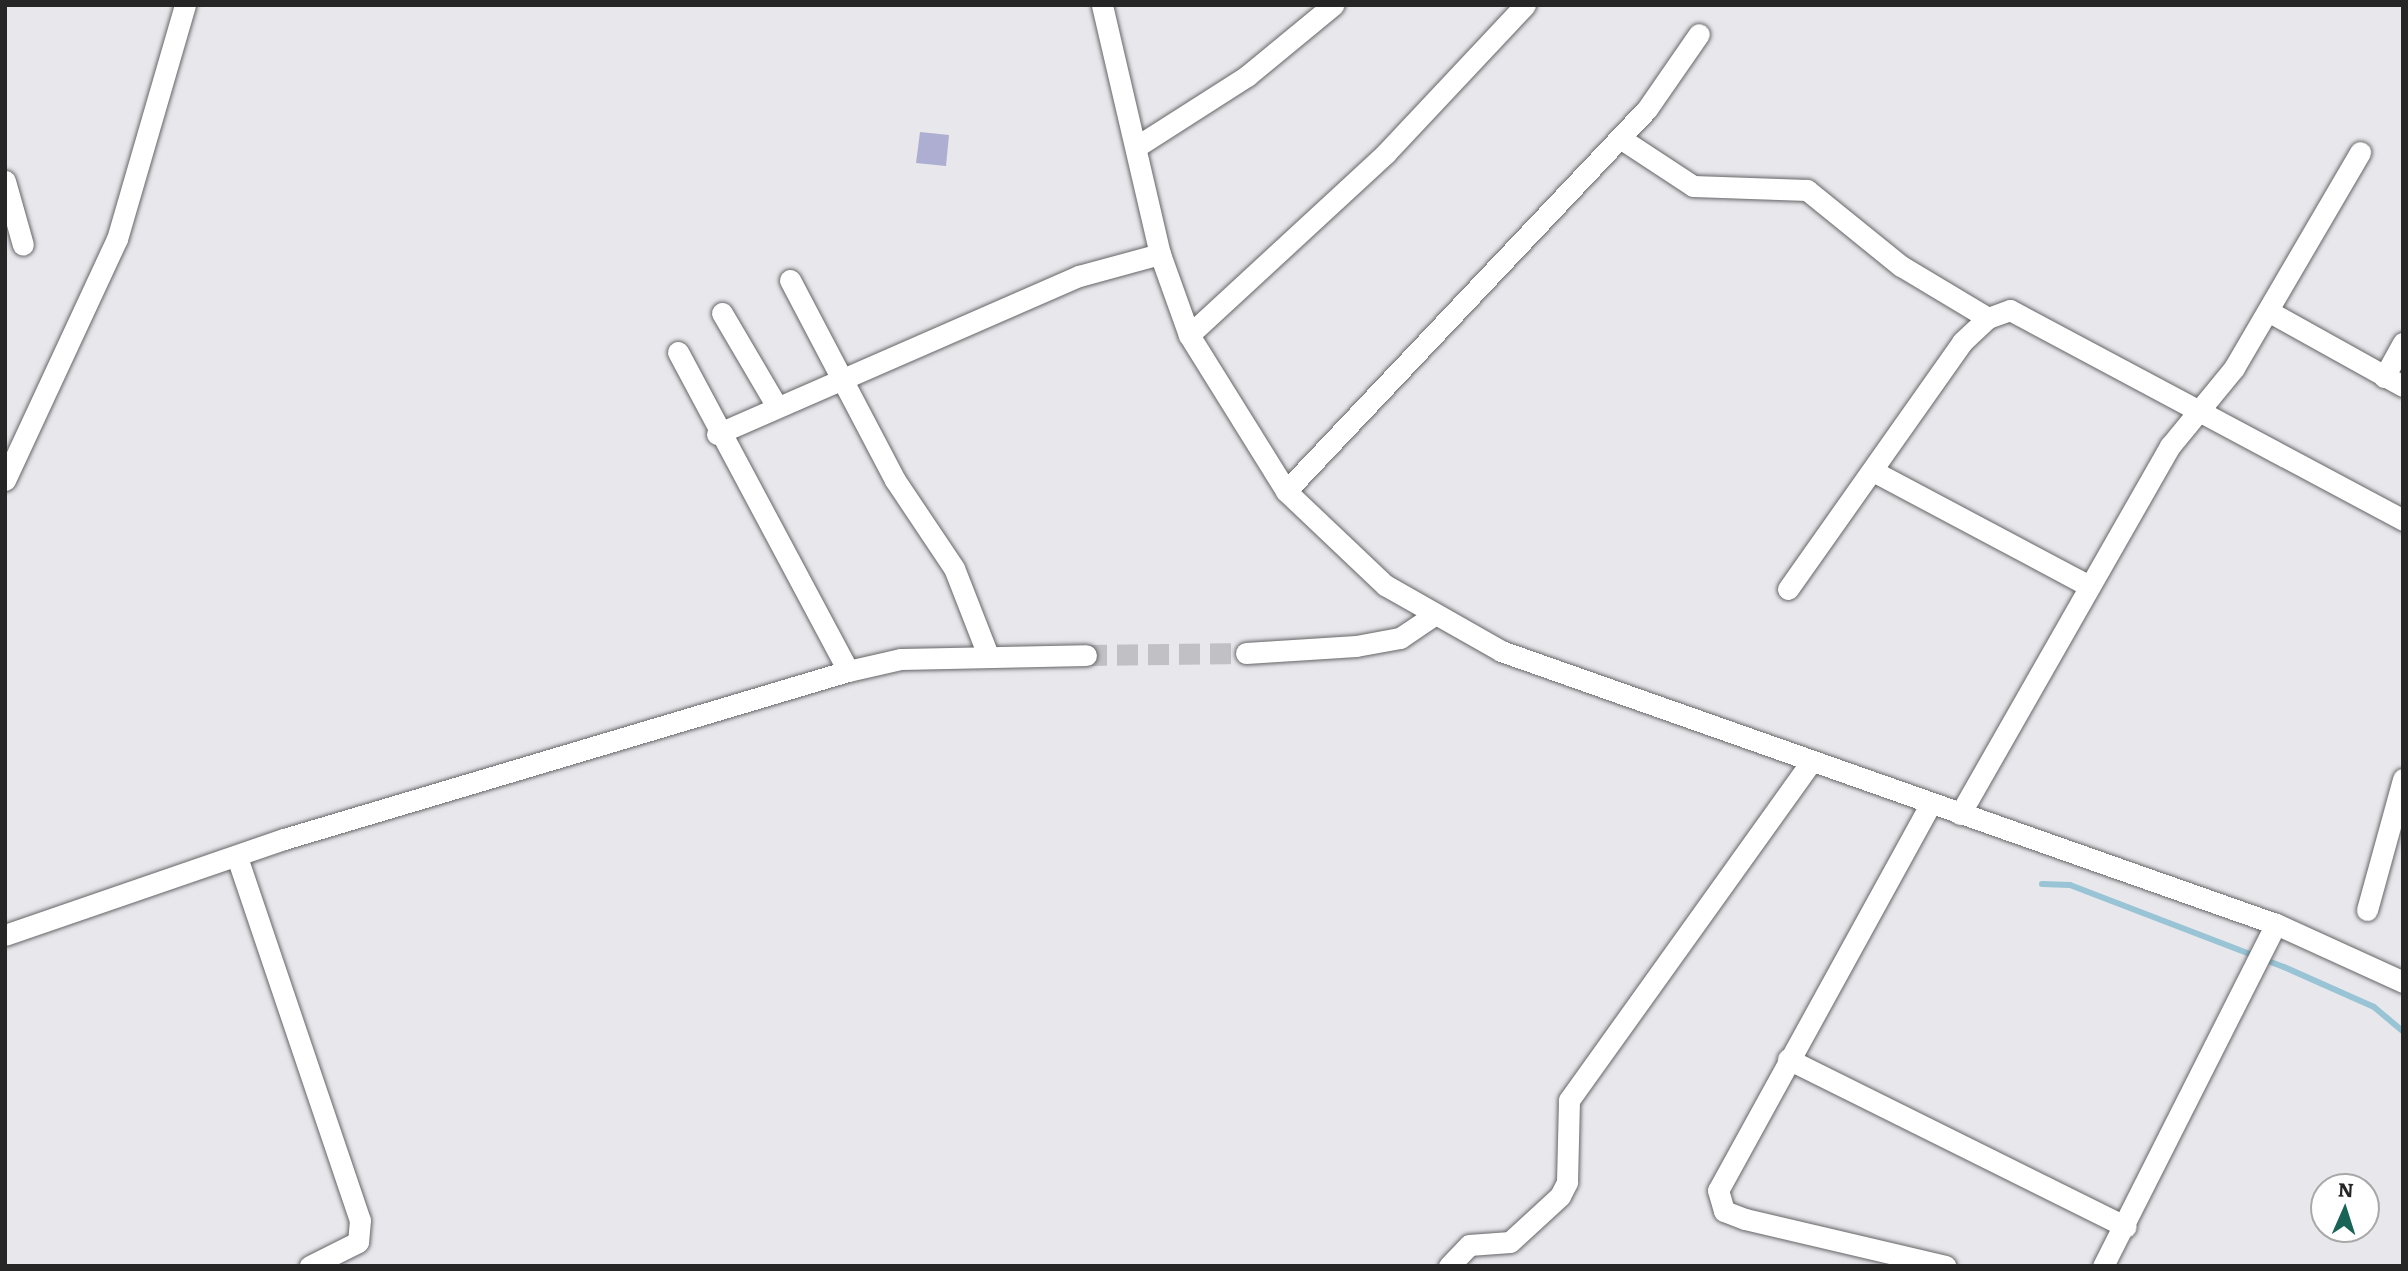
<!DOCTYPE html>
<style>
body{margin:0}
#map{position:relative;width:2408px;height:1271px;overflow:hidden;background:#e8e8ec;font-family:Literata,serif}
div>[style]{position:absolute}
.stream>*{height:6px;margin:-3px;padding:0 3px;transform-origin:3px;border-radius:3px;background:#98c4d5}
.building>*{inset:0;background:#adaed2}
.minor-tunnel>*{height:21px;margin-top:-10.5px;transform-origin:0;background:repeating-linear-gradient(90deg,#c1c1c5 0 21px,transparent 0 31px)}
.roads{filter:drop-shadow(0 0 2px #656568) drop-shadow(0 0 2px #656568)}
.minor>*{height:21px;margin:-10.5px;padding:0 10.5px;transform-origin:10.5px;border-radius:10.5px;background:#fff}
span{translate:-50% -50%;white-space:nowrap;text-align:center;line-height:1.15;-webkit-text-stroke:5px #fff;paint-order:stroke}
.frame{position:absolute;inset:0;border:7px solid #262627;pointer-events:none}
.north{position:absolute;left:2310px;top:1173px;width:70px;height:70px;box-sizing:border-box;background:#fff;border:2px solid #a8a8a9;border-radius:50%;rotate:3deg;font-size:19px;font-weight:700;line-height:28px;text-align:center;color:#262627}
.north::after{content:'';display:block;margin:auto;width:24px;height:32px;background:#1a6357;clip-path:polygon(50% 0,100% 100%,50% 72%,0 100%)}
</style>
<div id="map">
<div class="stream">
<i style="left:2042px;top:884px;width:28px;rotate:2deg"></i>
<i style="left:2070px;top:885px;width:229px;rotate:21deg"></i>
<i style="left:2284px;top:967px;width:98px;rotate:24deg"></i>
<i style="left:2374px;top:1007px;width:38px;rotate:40deg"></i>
</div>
<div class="building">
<i style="clip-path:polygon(920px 132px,949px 135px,946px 166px,916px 163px)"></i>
</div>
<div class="minor-tunnel">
<i style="left:1086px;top:655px;width:160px;rotate:-0.7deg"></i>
</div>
<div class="roads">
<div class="minor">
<i style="left:1102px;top:5px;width:256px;rotate:76.9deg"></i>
<i style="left:1160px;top:254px;width:86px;rotate:70.3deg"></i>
<i style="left:1189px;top:335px;width:184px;rotate:58.1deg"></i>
<i style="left:1286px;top:491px;width:137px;rotate:43.5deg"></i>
<i style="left:1385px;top:585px;width:133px;rotate:29.6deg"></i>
<i style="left:1501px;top:651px;width:822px;rotate:19.41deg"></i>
<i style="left:2276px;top:924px;width:140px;rotate:24.5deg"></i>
<i style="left:1620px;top:138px;width:87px;rotate:33.3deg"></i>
<i style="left:1693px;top:186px;width:114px;rotate:2deg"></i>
<i style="left:1807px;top:190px;width:121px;rotate:39deg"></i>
<i style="left:1901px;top:266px;width:101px;rotate:30.9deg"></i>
<i style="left:1136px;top:147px;width:132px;rotate:-32.6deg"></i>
<i style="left:1247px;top:76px;width:112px;rotate:-39.5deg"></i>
<i style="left:5px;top:181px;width:66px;rotate:74.3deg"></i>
<i style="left:790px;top:280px;width:226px;rotate:62.3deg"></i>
<i style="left:895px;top:480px;width:106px;rotate:56.2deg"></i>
<i style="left:954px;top:568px;width:93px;rotate:68.7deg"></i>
<i style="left:2268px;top:311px;width:154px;rotate:29.1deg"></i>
<i style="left:722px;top:313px;width:107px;rotate:59.6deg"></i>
<i style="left:1189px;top:335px;width:268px;rotate:-42.7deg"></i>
<i style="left:1386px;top:153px;width:203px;rotate:-46.8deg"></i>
<i style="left:678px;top:352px;width:361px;rotate:61.9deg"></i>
<i style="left:2384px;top:377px;width:39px;rotate:-61deg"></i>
<i style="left:717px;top:434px;width:395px;rotate:-23.6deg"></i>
<i style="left:1079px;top:276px;width:84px;rotate:-15.2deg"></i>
<i style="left:1873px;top:471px;width:242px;rotate:28deg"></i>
<i style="left:5px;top:480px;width:266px;rotate:-65.1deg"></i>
<i style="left:117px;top:239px;width:244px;rotate:-73.8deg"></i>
<i style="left:1286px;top:491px;width:526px;rotate:-46.62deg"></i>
<i style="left:1647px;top:109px;width:91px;rotate:-55.3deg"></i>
<i style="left:1788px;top:589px;width:302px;rotate:-54.8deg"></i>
<i style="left:1962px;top:342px;width:35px;rotate:-43deg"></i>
<i style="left:1988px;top:318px;width:23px;rotate:-20deg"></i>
<i style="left:2010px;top:310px;width:446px;rotate:28.1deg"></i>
<i style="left:1246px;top:653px;width:110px;rotate:-3.6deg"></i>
<i style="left:1356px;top:646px;width:45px;rotate:-10.3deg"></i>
<i style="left:1400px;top:638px;width:40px;rotate:-34deg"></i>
<i style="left:1931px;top:803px;width:442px;rotate:118.8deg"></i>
<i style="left:1718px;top:1190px;width:22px;rotate:74deg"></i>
<i style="left:1724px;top:1211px;width:22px;rotate:21deg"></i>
<i style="left:1745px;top:1219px;width:206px;rotate:13.2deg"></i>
<i style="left:1960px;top:814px;width:424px;rotate:-60.3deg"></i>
<i style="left:2170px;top:446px;width:101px;rotate:-50.6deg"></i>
<i style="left:2234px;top:368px;width:250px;rotate:-59.7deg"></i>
<i style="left:237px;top:857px;width:383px;rotate:71.3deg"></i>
<i style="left:360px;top:1220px;width:22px;rotate:95deg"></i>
<i style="left:358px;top:1242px;width:54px;rotate:153.4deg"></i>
<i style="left:2367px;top:910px;width:136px;rotate:-74.6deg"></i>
<i style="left:5px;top:935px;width:295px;rotate:-19deg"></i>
<i style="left:284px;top:839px;width:588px;rotate:-16.59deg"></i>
<i style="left:848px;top:671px;width:54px;rotate:-12.8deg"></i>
<i style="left:901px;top:659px;width:185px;rotate:-1.2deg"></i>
<i style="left:1788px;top:1059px;width:377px;rotate:26.4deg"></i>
<i style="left:1449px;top:1266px;width:29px;rotate:-46deg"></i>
<i style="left:1469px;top:1245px;width:41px;rotate:-4.2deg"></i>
<i style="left:1510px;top:1242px;width:68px;rotate:-42.6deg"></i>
<i style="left:1560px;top:1196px;width:16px;rotate:-63deg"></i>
<i style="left:1567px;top:1182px;width:82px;rotate:-88.6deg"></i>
<i style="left:1569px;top:1100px;width:417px;rotate:-54.4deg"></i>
<i style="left:2103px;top:1266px;width:383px;rotate:-63.2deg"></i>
</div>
</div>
<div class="frame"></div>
<div class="north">N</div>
</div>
